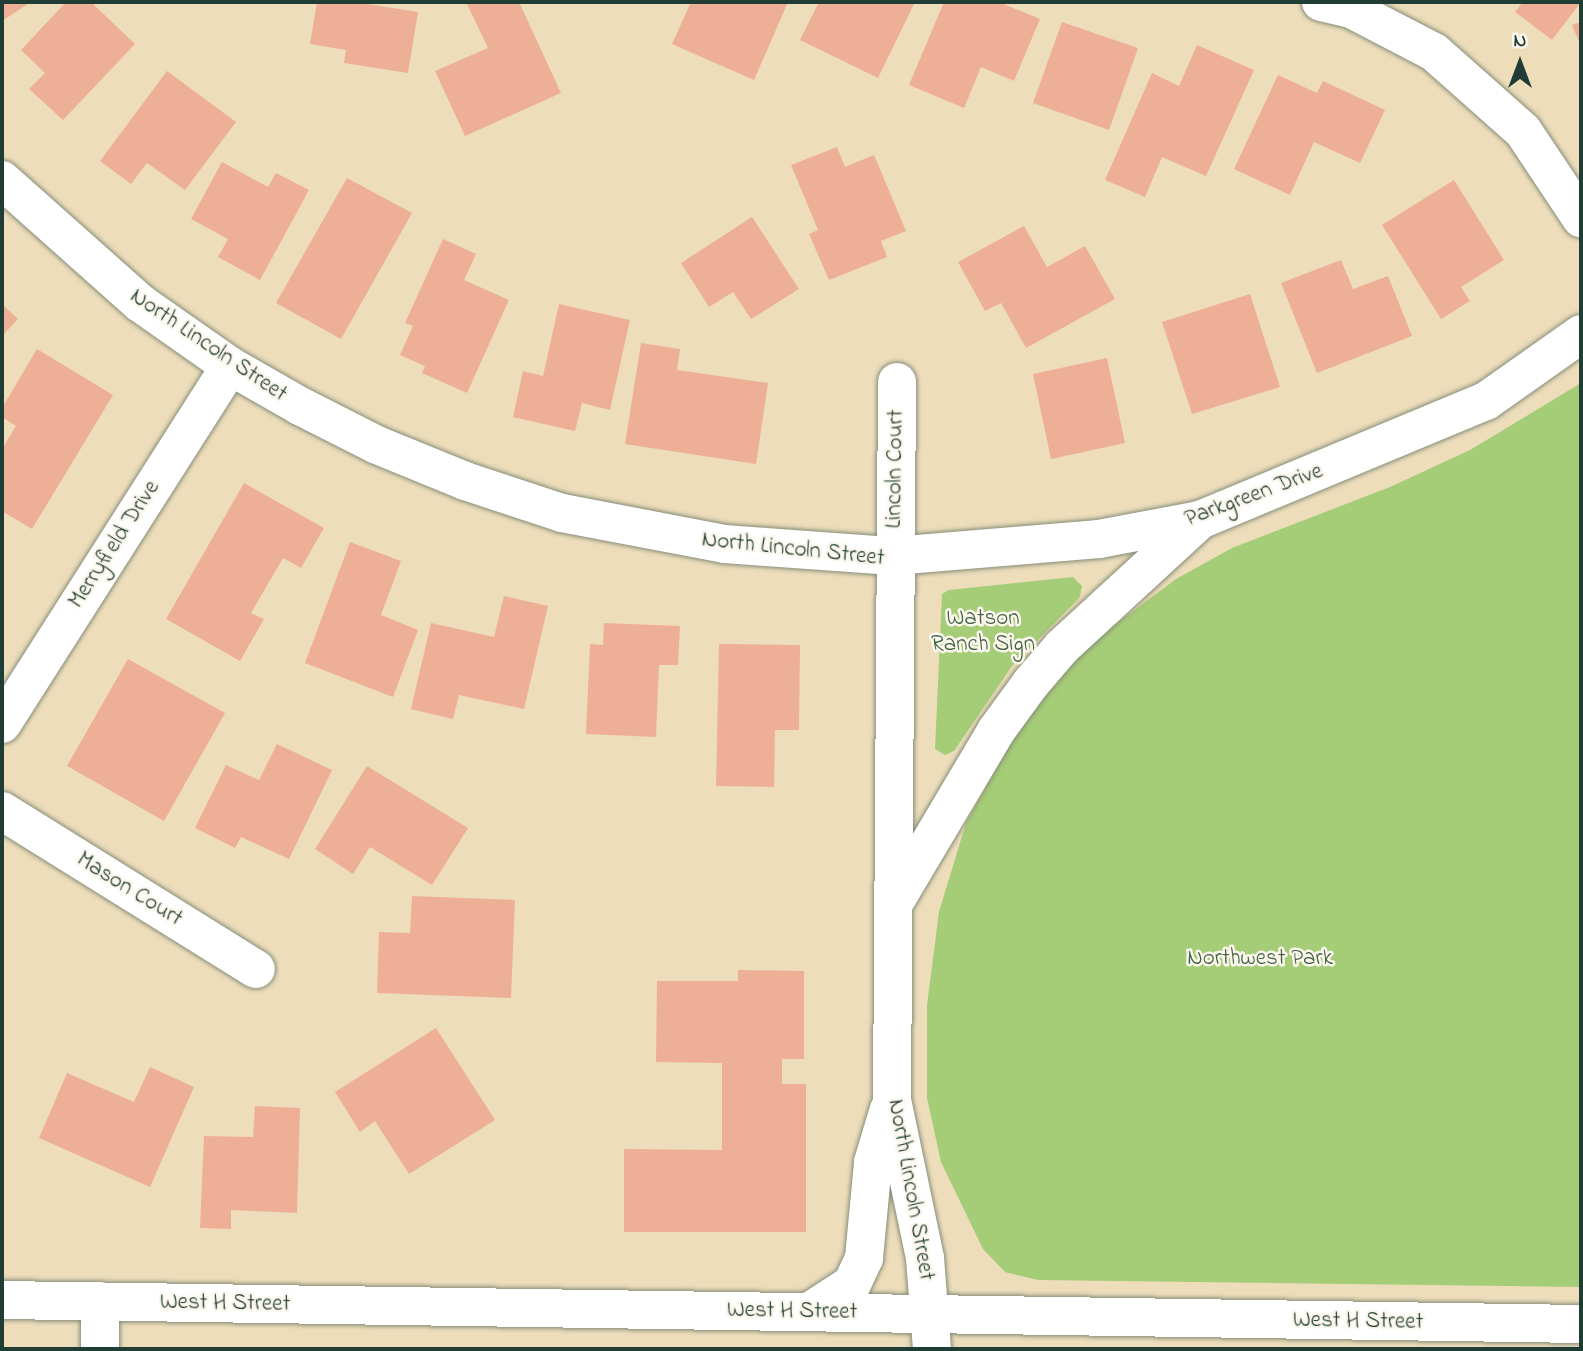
<!DOCTYPE html>
<style>
body{margin:0}
#map{position:relative;width:1583px;height:1351px;overflow:hidden;background:#edddbb;font-family:"Indie Flower",sans-serif}
div>[style]{position:absolute}
.green>*{inset:0;background:#a5cc77}
.building>*{inset:0;background:#eeaf97}
.roads{filter:drop-shadow(0 0 2px #868d78) drop-shadow(0 0 2px #868d78)}
.street>*{height:38px;margin:-19px;padding:0 19px;transform-origin:19px;border-radius:19px;background:#fff}
span{translate:-50% -50%;white-space:nowrap;text-align:center;line-height:1.15;-webkit-text-stroke:5px #fbf7ec;paint-order:stroke}
.street-label{font-size:23px;color:#1f3d34}
.park-label{font-size:23px;color:#406145}
.frame{position:absolute;inset:0;border:4px solid #1f3d34;pointer-events:none}
.north{position:absolute;left:1485px;top:28px;width:70px;height:70px;-webkit-text-stroke:5px #fbf7ec;paint-order:stroke;rotate:0deg;font-size:19px;font-weight:700;line-height:28px;text-align:center;color:#1f3d34}
.north::after{content:'';display:block;margin:auto;width:24px;height:32px;background:#1f3d34;clip-path:polygon(50% 0,100% 100%,50% 72%,0 100%)}
</style>
<div id="map">
<div class="green">
<i style="clip-path:polygon(1581px 383px,1581px 1287px,1038px 1280px,1005px 1272px,983px 1249px,941px 1162px,927px 1098px,927px 1005px,939px 912px,966px 823px,1023px 721px,1089px 644px,1176px 579px,1232px 548px,1390px 487px,1470px 450px)"></i>
<i style="clip-path:polygon(1073px 577px,1082px 586px,1080px 597px,1012px 666px,954px 751px,945px 755px,935px 749px,942px 594px,949px 590px)"></i>
</div>
<div class="building">
<i style="clip-path:polygon(2px 2px,31px 2px,2px 21px)"></i>
<i style="clip-path:polygon(66px 2px,91px 2px,135px 44px,63px 120px,29px 89px,45px 73px,21px 50px)"></i>
<i style="clip-path:polygon(317px 2px,355px 2px,418px 12px,408px 73px,344px 63px,346px 50px,310px 44px)"></i>
<i style="clip-path:polygon(466px 2px,519px 2px,561px 93px,465px 136px,435px 71px,488px 48px)"></i>
<i style="clip-path:polygon(691px 2px,788px 2px,754px 80px,672px 44px)"></i>
<i style="clip-path:polygon(819px 2px,915px 2px,878px 78px,800px 40px)"></i>
<i style="clip-path:polygon(944px 2px,999px 2px,1040px 19px,1014px 81px,981px 67px,964px 108px,909px 85px)"></i>
<i style="clip-path:polygon(1523px 2px,1581px 2px,1552px 40px,1515px 12px)"></i>
<i style="clip-path:polygon(1062px 22px,1138px 48px,1109px 130px,1033px 103px)"></i>
<i style="clip-path:polygon(1581px 22px,1581px 46px,1572px 25px)"></i>
<i style="clip-path:polygon(1197px 45px,1254px 70px,1206px 176px,1162px 157px,1145px 197px,1105px 180px,1152px 73px,1179px 86px)"></i>
<i style="clip-path:polygon(167px 71px,236px 122px,185px 190px,147px 163px,131px 184px,100px 161px)"></i>
<i style="clip-path:polygon(1278px 75px,1317px 93px,1323px 81px,1385px 110px,1360px 163px,1314px 142px,1290px 195px,1234px 169px)"></i>
<i style="clip-path:polygon(837px 147px,845px 167px,874px 155px,906px 231px,881px 241px,887px 257px,829px 280px,809px 234px,818px 230px,791px 165px)"></i>
<i style="clip-path:polygon(222px 162px,268px 187px,276px 173px,309px 190px,260px 280px,218px 257px,228px 239px,191px 219px)"></i>
<i style="clip-path:polygon(347px 178px,412px 213px,341px 339px,276px 303px)"></i>
<i style="clip-path:polygon(1454px 180px,1504px 260px,1461px 287px,1470px 301px,1441px 319px,1382px 225px)"></i>
<i style="clip-path:polygon(752px 217px,799px 289px,751px 319px,733px 292px,709px 307px,681px 263px)"></i>
<i style="clip-path:polygon(1024px 226px,1047px 267px,1085px 246px,1115px 299px,1026px 348px,1001px 303px,985px 311px,958px 262px)"></i>
<i style="clip-path:polygon(443px 239px,476px 254px,464px 280px,509px 300px,467px 393px,422px 373px,425px 366px,400px 355px,413px 326px,405px 323px)"></i>
<i style="clip-path:polygon(1341px 260px,1353px 289px,1388px 276px,1412px 336px,1317px 373px,1281px 283px)"></i>
<i style="clip-path:polygon(1250px 294px,1280px 387px,1192px 414px,1162px 322px)"></i>
<i style="clip-path:polygon(2px 304px,18px 319px,2px 336px)"></i>
<i style="clip-path:polygon(559px 304px,630px 320px,610px 410px,582px 403px,575px 431px,513px 417px,523px 371px,543px 376px)"></i>
<i style="clip-path:polygon(641px 343px,680px 349px,677px 370px,768px 383px,756px 464px,625px 444px)"></i>
<i style="clip-path:polygon(37px 349px,113px 395px,32px 529px,2px 511px,2px 449px,16px 426px,2px 417px,2px 408px)"></i>
<i style="clip-path:polygon(1107px 358px,1125px 443px,1051px 459px,1033px 374px)"></i>
<i style="clip-path:polygon(244px 483px,324px 528px,301px 568px,283px 558px,251px 613px,264px 619px,240px 661px,166px 619px)"></i>
<i style="clip-path:polygon(350px 542px,401px 561px,381px 615px,418px 630px,393px 697px,305px 663px)"></i>
<i style="clip-path:polygon(504px 596px,548px 606px,524px 709px,459px 695px,453px 719px,411px 709px,431px 623px,494px 637px)"></i>
<i style="clip-path:polygon(604px 623px,680px 626px,678px 665px,659px 665px,656px 737px,586px 734px,590px 644px,603px 645px)"></i>
<i style="clip-path:polygon(719px 644px,800px 645px,799px 730px,775px 730px,774px 787px,716px 786px)"></i>
<i style="clip-path:polygon(128px 659px,225px 713px,164px 821px,67px 766px)"></i>
<i style="clip-path:polygon(277px 744px,332px 770px,289px 859px,241px 837px,235px 848px,195px 828px,226px 765px,259px 780px)"></i>
<i style="clip-path:polygon(367px 766px,468px 828px,432px 885px,370px 847px,353px 874px,315px 849px)"></i>
<i style="clip-path:polygon(412px 896px,515px 900px,511px 998px,377px 993px,379px 932px,410px 933px)"></i>
<i style="clip-path:polygon(738px 970px,804px 971px,804px 1059px,782px 1059px,782px 1084px,806px 1084px,806px 1232px,624px 1232px,624px 1149px,722px 1150px,722px 1063px,656px 1062px,657px 981px,738px 981px)"></i>
<i style="clip-path:polygon(436px 1028px,495px 1120px,409px 1174px,375px 1121px,360px 1132px,335px 1092px)"></i>
<i style="clip-path:polygon(150px 1067px,194px 1087px,150px 1187px,39px 1138px,67px 1073px,134px 1102px)"></i>
<i style="clip-path:polygon(255px 1106px,300px 1108px,297px 1213px,231px 1210px,231px 1229px,200px 1228px,204px 1136px,253px 1137px)"></i>
</div>
<div class="roads">
<div class="street">
<i style="left:1321px;top:2px;width:31px;rotate:13deg"></i>
<i style="left:1351px;top:9px;width:93px;rotate:27.4deg"></i>
<i style="left:1434px;top:52px;width:119px;rotate:41.6deg"></i>
<i style="left:1523px;top:131px;width:105px;rotate:56.3deg"></i>
<i style="left:2px;top:180px;width:185px;rotate:41.7deg"></i>
<i style="left:140px;top:303px;width:110px;rotate:35deg"></i>
<i style="left:230px;top:366px;width:81px;rotate:29.7deg"></i>
<i style="left:300px;top:406px;width:86px;rotate:26.9deg"></i>
<i style="left:377px;top:445px;width:95px;rotate:22.2deg"></i>
<i style="left:465px;top:481px;width:102px;rotate:18.3deg"></i>
<i style="left:562px;top:513px;width:165px;rotate:10.8deg"></i>
<i style="left:724px;top:544px;width:169px;rotate:4.1deg"></i>
<i style="left:893px;top:556px;width:207px;rotate:-4.7deg"></i>
<i style="left:1099px;top:539px;width:103px;rotate:-10.7deg"></i>
<i style="left:1200px;top:520px;width:310px;rotate:-22.6deg"></i>
<i style="left:1486px;top:401px;width:116px;rotate:-35.2deg"></i>
<i style="left:897px;top:382px;width:718px;rotate:90.4deg"></i>
<i style="left:892px;top:1100px;width:161px;rotate:78.2deg"></i>
<i style="left:925px;top:1258px;width:91px;rotate:85.6deg"></i>
<i style="left:2px;top:724px;width:424px;rotate:-57.5deg"></i>
<i style="left:2px;top:811px;width:299px;rotate:31.9deg"></i>
<i style="left:894px;top:903px;width:200px;rotate:-59.3deg"></i>
<i style="left:996px;top:731px;width:59px;rotate:-53.9deg"></i>
<i style="left:1031px;top:683px;width:48px;rotate:-49.3deg"></i>
<i style="left:1062px;top:647px;width:188px;rotate:-42.6deg"></i>
<i style="left:2px;top:1300px;width:1579px;rotate:0.87deg"></i>
<i style="left:100px;top:1301px;width:48px;rotate:90deg"></i>
<i style="left:809px;top:1312px;width:51px;rotate:-33.1deg"></i>
<i style="left:852px;top:1284px;width:29px;rotate:-65deg"></i>
<i style="left:864px;top:1258px;width:96px;rotate:-84.6deg"></i>
<i style="left:873px;top:1162px;width:55px;rotate:-73.2deg"></i>
</div>
</div>
<div class="street-label">
<span style="left:208px;top:346px;rotate:34deg">North Lincoln Street</span>
<span style="left:896px;top:469px;rotate:-89deg">Lincoln Court</span>
<span style="left:1254px;top:496px;rotate:-20deg">Parkgreen Drive</span>
<span style="left:115px;top:545px;rotate:-57deg">Merryfield Drive</span>
<span style="left:793px;top:550px;rotate:6deg">North Lincoln Street</span>
<span style="left:129px;top:890px;rotate:32deg">Mason Court</span>
<span style="left:910px;top:1190px;rotate:80deg">North Lincoln Street</span>
<span style="left:225px;top:1304px;rotate:1deg">West H Street</span>
<span style="left:792px;top:1312px;rotate:1deg">West H Street</span>
<span style="left:1358px;top:1322px;rotate:1deg">West H Street</span>
</div>
<div class="park-label">
<span style="left:983px;top:632px">Watson<br>Ranch Sign</span>
<span style="left:1260px;top:959px">Northwest Park</span>
</div>
<div class="frame"></div>
<div class="north">N</div>
</div>
